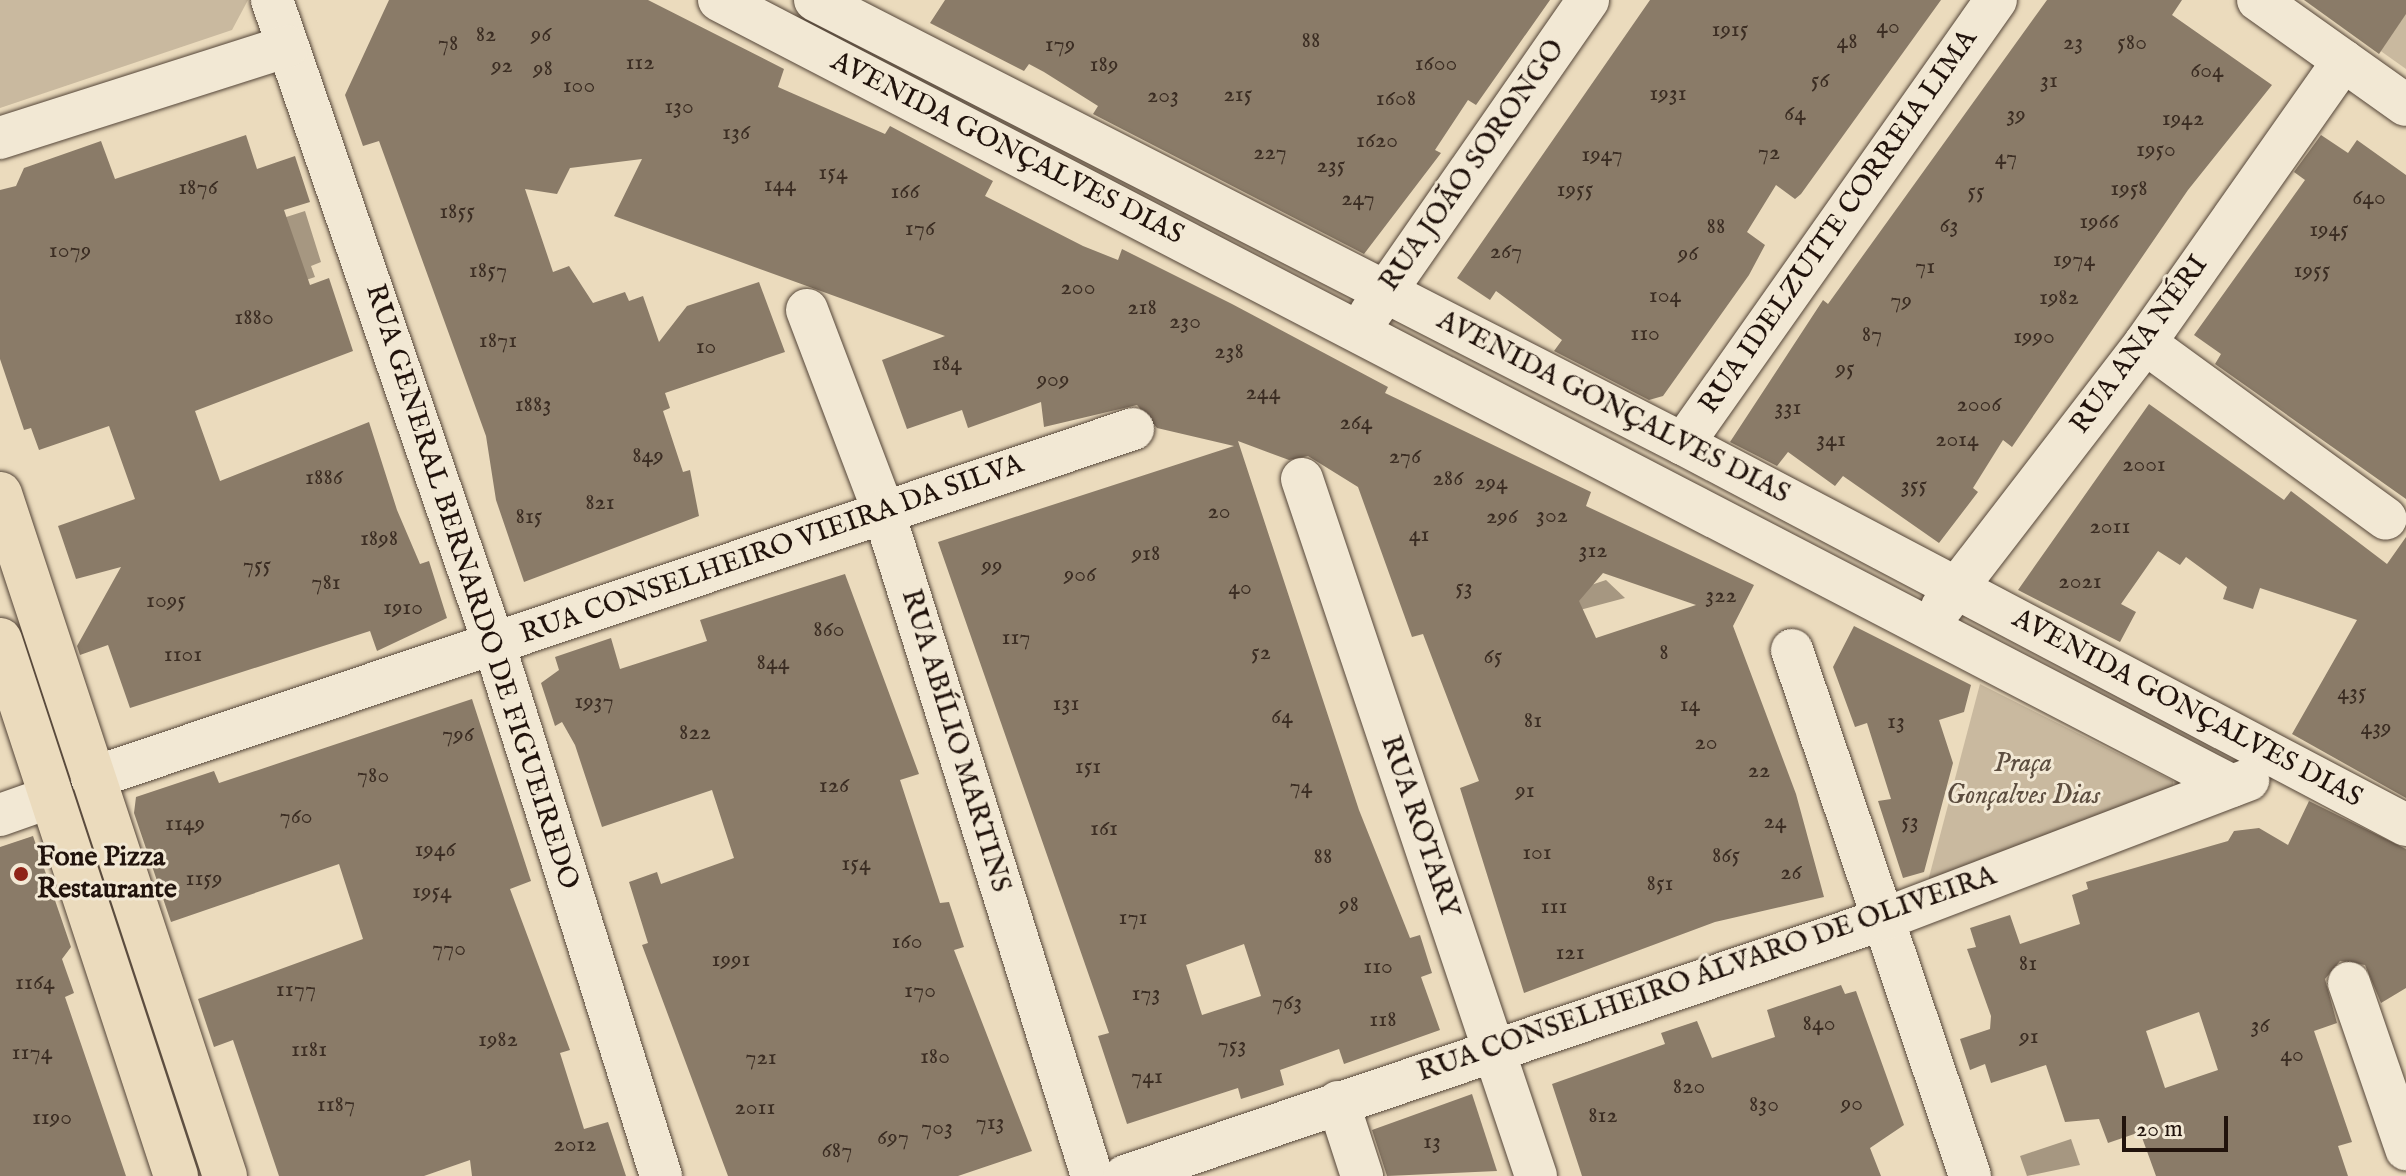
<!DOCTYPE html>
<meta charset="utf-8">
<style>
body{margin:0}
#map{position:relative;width:2406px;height:1176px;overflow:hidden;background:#ebdbbd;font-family:"IM FELL English",serif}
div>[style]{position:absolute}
.green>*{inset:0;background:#c9b99f}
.water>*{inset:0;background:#a69781}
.building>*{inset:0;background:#8a7b68}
.roads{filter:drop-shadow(0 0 2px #544538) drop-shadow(0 0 2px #544538)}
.minor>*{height:42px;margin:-21px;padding:0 21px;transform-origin:21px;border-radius:21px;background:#f2e8d4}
.major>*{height:44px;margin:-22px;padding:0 22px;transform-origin:22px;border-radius:22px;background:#ebdbbd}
.dots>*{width:22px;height:22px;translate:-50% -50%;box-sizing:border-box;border:4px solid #f2e8d4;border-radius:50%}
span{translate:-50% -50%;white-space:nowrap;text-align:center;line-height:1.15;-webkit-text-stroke:6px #f2e8d4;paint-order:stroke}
.number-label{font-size:24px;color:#3b2d23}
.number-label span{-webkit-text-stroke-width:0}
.street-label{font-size:28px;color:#21130c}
.park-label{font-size:28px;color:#5c4d3f;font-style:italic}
.poi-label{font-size:28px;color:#21130c;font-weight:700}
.left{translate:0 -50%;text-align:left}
.scale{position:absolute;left:2122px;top:1116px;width:106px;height:36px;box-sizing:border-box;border:4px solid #21130c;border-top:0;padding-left:10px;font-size:24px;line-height:28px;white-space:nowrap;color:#21130c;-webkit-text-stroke:6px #f2e8d4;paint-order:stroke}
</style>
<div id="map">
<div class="green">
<i style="clip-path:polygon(0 0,248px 0,232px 30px,0 108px)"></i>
<i style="clip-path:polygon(2309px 0,2406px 0,2406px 69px)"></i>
<i style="clip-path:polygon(1980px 684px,2173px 781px,2173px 799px,1928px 881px)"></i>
</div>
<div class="water">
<i style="clip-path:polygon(305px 211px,321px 262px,311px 266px,315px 277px,297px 283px,277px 220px)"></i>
<i style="clip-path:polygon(1606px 580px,1625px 598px,1576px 611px,1570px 592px)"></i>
<i style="clip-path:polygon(2071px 1139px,2080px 1165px,2027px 1176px,2020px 1156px)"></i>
</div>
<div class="building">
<i style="clip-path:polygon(evenodd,389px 0,648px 0,784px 69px,778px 87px,885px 134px,890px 126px,993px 181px,985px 196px,1083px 246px,1118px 260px,1122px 249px,1232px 304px,1388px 387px,1385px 393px,1591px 492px,1586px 506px,1754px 585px,1733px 626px,1796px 794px,1824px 897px,1715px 922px,1524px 993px,1460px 788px,1479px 781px,1423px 634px,1412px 637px,1358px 487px,1308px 456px,1289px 460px,1238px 441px,1359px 810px,1410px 938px,1420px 935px,1432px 973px,1421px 977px,1440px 1030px,1344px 1064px,1339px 1049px,1280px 1070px,1284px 1085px,1241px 1099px,1238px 1088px,1127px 1124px,1098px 1036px,1109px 1033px,938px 542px,1234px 446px,1157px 428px,1137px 405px,1044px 427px,1041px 402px,968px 428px,962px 410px,907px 429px,882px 360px,945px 336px,614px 216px,642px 159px,570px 168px,557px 194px,525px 189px,553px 272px,569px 266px,593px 303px,625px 292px,629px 301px,643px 296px,659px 342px,687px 306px,759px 282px,785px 352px,665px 393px,670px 408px,663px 411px,683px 472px,690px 470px,699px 516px,524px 582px,496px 500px,486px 436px,379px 141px,363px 146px,345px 95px,389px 0,1603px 573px,1696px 605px,1596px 638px,1579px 601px,1603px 573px,389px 0,1244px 944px,1261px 996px,1202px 1015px,1186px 965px,1244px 944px)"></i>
<i style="clip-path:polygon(945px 0,1550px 0,1476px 105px,1468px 100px,1435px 150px,1441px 153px,1364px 254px,1093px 114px,1098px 106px,1044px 72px,1029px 64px,1024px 71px,930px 23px)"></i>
<i style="clip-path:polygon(1650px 0,1941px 0,1801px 194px,1795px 199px,1776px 185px,1747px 232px,1765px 245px,1749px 275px,1663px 396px,1649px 400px,1554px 351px,1562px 340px,1496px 291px,1490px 300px,1457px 278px)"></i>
<i style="clip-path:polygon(2047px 0,2182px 0,2172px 15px,2272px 85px,2188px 190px,2012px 447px,2003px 440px,1973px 488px,1978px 492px,1939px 543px,1843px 476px,1835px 486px,1788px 452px,1777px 466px,1730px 442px,1823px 300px,1828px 304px)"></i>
<i style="clip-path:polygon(2304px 0,2406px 0,2406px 14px,2379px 54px)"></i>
<i style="clip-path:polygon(246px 135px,257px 169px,295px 156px,310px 202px,284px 210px,310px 285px,329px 278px,353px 351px,195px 411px,220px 481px,369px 422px,397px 510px,420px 564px,429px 561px,447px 618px,377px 651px,370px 631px,130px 708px,108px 645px,80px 655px,77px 646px,121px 567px,76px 579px,58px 526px,135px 499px,109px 426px,39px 450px,31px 428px,24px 430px,0 359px,0 190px,16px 186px,24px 168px,101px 141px,115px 179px)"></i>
<i style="clip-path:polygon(2321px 135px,2348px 153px,2357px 140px,2406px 175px,2406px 499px,2215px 364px,2221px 354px,2194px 335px,2305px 180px,2294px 172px)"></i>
<i style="clip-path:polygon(2149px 404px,2284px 500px,2291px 491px,2387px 564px,2406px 537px,2406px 798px,2292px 734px,2357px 620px,2260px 588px,2253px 609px,2223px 599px,2227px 587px,2186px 557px,2180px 565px,2158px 551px,2121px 604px,2136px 612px,2120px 642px,2018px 590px)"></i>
<i style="clip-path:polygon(845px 574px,919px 774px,900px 780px,940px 903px,949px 902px,964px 947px,954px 950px,1032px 1151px,958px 1176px,728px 1176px,642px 945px,648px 943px,629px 882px,657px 872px,661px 884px,734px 858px,712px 790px,602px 827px,575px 745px,562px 722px,555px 726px,541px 683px,559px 670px,555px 657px,611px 638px,620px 669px,707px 641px,700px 620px)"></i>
<i style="clip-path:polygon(1854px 626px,1971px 685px,1964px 712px,1939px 720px,1953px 763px,1924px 872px,1903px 878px,1878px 801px,1891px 799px,1867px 723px,1855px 727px,1833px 667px)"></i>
<i style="clip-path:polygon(472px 699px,531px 881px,510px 889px,570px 1050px,560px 1053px,584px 1129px,608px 1122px,626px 1176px,472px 1176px,470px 1160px,424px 1176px,279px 1176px,233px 1040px,214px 1047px,198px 999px,363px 939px,339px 864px,171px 922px,134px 813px,136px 797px,214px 771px,219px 783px)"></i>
<i style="clip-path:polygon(evenodd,2309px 801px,2406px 849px,2406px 988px,2381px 1003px,2365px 965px,2340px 961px,2325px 979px,2337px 1023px,2314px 1031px,2352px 1142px,2338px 1146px,2348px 1176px,2156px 1176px,2140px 1132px,2108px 1143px,2099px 1119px,2065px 1122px,2046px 1065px,1991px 1083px,1985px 1064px,1970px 1070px,1960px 1039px,1990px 1029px,1991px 1016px,1967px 949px,1976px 947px,1970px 928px,2010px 915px,2020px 944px,2080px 924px,2072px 895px,2088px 889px,2086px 882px,2228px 841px,2234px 831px,2259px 828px,2288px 845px,2309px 801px,2199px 1012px,2218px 1070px,2165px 1088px,2146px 1031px,2199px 1012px)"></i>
<i style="clip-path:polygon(33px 836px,71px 947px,62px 959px,74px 993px,65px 997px,126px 1176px,0 1176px,0 847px)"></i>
<i style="clip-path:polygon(1841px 985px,1845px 994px,1856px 991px,1904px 1125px,1870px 1148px,1881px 1176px,1582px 1176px,1552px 1084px,1665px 1044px,1661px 1033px,1697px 1021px,1712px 1058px,1775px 1037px,1767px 1010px)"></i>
<i style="clip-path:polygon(1472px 1094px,1497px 1171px,1387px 1176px,1372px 1130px)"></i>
</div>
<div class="roads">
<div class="minor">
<i style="left:272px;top:0;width:681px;rotate:70.98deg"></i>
<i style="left:494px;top:644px;width:558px;rotate:72.57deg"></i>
<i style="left:719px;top:0;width:1705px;rotate:27.45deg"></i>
<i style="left:815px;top:0;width:975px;rotate:27.09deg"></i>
<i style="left:1683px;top:444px;width:817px;rotate:27.79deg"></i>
<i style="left:2258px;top:0;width:181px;rotate:35.4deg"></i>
<i style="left:0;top:138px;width:302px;rotate:-17.7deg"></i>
<i style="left:807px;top:310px;width:214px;rotate:69.2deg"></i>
<i style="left:883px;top:510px;width:698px;rotate:72.58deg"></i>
<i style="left:1370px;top:314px;width:382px;rotate:-55.2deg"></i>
<i style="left:2145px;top:343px;width:298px;rotate:36.1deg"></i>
<i style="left:1683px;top:444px;width:543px;rotate:-54.82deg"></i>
<i style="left:1302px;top:479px;width:735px;rotate:71.44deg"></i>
<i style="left:1942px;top:607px;width:333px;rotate:-52.4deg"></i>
<i style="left:2145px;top:343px;width:345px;rotate:-54.9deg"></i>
<i style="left:1792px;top:650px;width:555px;rotate:71.3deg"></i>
<i style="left:92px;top:778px;width:1098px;rotate:-18.53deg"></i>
<i style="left:0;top:815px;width:54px;rotate:-19.4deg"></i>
<i style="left:2349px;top:983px;width:176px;rotate:71deg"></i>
<i style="left:1338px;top:1102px;width:78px;rotate:72deg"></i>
<i style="left:1125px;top:1176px;width:801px;rotate:-18.71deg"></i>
<i style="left:1884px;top:919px;width:390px;rotate:-20.9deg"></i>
</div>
<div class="major">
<i style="left:0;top:494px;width:718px;rotate:71.74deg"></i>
<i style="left:0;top:640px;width:564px;rotate:71.82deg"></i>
</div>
</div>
<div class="dots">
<i style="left:21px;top:874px;background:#8f2418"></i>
</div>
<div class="number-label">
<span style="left:1888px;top:27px">40</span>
<span style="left:1730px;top:30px">1915</span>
<span style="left:486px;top:35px">82</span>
<span style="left:541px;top:35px">96</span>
<span style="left:1311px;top:41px">88</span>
<span style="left:1847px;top:42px">48</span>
<span style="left:2073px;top:43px">23</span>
<span style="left:2132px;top:43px">580</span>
<span style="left:448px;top:44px">78</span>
<span style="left:1060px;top:45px">179</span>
<span style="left:640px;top:63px">112</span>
<span style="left:1436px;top:64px">1600</span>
<span style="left:1104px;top:65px">189</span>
<span style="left:502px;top:66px">92</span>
<span style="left:543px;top:69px">98</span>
<span style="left:2207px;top:71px">604</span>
<span style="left:1820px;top:81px">56</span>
<span style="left:2049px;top:81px">31</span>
<span style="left:579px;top:86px">100</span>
<span style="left:1668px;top:94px">1931</span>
<span style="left:1238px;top:95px">215</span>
<span style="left:1163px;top:96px">203</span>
<span style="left:1396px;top:99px">1608</span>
<span style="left:679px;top:107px">130</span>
<span style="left:1795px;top:114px">64</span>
<span style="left:2016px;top:115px">39</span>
<span style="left:2183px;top:119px">1942</span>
<span style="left:736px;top:133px">136</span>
<span style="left:1377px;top:141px">1620</span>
<span style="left:2156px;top:150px">1950</span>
<span style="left:1270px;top:153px">227</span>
<span style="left:1769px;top:153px">72</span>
<span style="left:1602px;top:155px">1947</span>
<span style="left:2006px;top:158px">47</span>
<span style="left:1331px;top:166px">235</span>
<span style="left:833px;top:173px">154</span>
<span style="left:780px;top:185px">144</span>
<span style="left:198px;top:188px">1876</span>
<span style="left:2129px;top:189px">1958</span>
<span style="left:1575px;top:190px">1955</span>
<span style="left:905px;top:192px">166</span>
<span style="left:1976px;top:192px">55</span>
<span style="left:2369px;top:198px">640</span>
<span style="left:1358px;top:199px">247</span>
<span style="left:457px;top:212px">1855</span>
<span style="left:2099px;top:222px">1966</span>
<span style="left:1949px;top:226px">63</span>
<span style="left:1716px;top:227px">88</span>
<span style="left:920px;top:229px">176</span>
<span style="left:2329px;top:230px">1945</span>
<span style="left:70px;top:251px">1079</span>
<span style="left:1506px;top:252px">267</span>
<span style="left:1688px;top:254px">96</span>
<span style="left:2074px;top:260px">1974</span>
<span style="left:1925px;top:267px">71</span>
<span style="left:488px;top:271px">1857</span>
<span style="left:2312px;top:271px">1955</span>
<span style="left:1078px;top:288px">200</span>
<span style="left:1665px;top:296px">104</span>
<span style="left:2059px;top:298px">1982</span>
<span style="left:1901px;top:301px">79</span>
<span style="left:1142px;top:308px">218</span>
<span style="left:254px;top:318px">1880</span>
<span style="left:1185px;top:322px">230</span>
<span style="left:1645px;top:334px">110</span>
<span style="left:1872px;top:335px">87</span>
<span style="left:2034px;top:337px">1990</span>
<span style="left:498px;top:341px">1871</span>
<span style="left:706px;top:347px">10</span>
<span style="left:1229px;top:352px">238</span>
<span style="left:947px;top:364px">184</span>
<span style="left:1845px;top:369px">95</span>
<span style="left:1053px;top:380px">909</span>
<span style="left:1263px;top:393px">244</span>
<span style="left:533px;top:405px">1883</span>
<span style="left:1979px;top:405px">2006</span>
<span style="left:1788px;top:408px">331</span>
<span style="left:1356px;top:423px">264</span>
<span style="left:1831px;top:440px">341</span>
<span style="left:1957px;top:440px">2014</span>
<span style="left:648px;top:456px">849</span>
<span style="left:1405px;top:457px">276</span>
<span style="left:2144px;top:465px">2001</span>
<span style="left:324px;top:478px">1886</span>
<span style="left:1448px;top:479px">286</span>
<span style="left:1491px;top:483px">294</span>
<span style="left:1914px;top:486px">355</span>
<span style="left:600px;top:503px">821</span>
<span style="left:1219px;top:512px">20</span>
<span style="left:1552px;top:516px">302</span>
<span style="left:529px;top:517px">815</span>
<span style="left:1502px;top:517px">296</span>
<span style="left:2110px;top:527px">2011</span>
<span style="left:1419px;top:535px">41</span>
<span style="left:379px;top:539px">1898</span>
<span style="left:1593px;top:551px">312</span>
<span style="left:1146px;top:554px">918</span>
<span style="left:257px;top:566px">755</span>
<span style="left:992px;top:566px">99</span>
<span style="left:1080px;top:575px">906</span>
<span style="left:2080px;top:582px">2021</span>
<span style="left:326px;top:583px">781</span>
<span style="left:1240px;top:588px">40</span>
<span style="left:1464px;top:588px">53</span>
<span style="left:1721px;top:596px">322</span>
<span style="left:166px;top:601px">1095</span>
<span style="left:403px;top:608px">1910</span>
<span style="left:829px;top:630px">860</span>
<span style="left:1016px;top:638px">117</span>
<span style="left:1261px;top:653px">52</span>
<span style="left:1664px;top:653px">8</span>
<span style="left:183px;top:655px">1101</span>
<span style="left:1493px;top:657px">65</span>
<span style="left:773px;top:663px">844</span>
<span style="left:2352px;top:693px">435</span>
<span style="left:594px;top:702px">1937</span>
<span style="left:1066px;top:704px">131</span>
<span style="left:1690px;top:705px">14</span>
<span style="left:1282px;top:717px">64</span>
<span style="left:1533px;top:721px">81</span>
<span style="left:1896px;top:722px">13</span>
<span style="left:2376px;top:728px">439</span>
<span style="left:695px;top:733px">822</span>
<span style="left:458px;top:735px">796</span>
<span style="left:1706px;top:743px">20</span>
<span style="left:1088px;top:767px">151</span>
<span style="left:1759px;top:771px">22</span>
<span style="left:373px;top:776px">780</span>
<span style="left:834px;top:786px">126</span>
<span style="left:1301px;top:787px">74</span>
<span style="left:1525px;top:791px">91</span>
<span style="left:296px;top:817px">760</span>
<span style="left:1775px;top:822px">24</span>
<span style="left:1910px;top:822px">53</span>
<span style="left:185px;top:824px">1149</span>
<span style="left:1104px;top:829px">161</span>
<span style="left:435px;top:850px">1946</span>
<span style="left:1537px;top:853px">101</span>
<span style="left:1726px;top:856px">865</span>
<span style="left:1323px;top:857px">88</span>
<span style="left:856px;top:864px">154</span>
<span style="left:1791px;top:873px">26</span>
<span style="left:204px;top:879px">1159</span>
<span style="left:1660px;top:884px">851</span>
<span style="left:432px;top:892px">1954</span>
<span style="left:1349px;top:905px">98</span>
<span style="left:1554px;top:907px">111</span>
<span style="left:1133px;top:918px">171</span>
<span style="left:907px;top:942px">160</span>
<span style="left:449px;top:949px">770</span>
<span style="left:1570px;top:953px">121</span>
<span style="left:731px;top:960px">1991</span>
<span style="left:2028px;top:964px">81</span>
<span style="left:1378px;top:967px">110</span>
<span style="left:35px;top:983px">1164</span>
<span style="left:296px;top:990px">1177</span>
<span style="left:920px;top:991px">170</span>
<span style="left:1146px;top:994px">173</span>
<span style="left:1287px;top:1003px">763</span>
<span style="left:1383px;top:1020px">118</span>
<span style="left:1819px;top:1024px">840</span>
<span style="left:2260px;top:1026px">36</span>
<span style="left:2029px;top:1037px">91</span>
<span style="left:498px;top:1040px">1982</span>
<span style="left:1232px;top:1046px">753</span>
<span style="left:309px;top:1050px">1181</span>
<span style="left:32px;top:1053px">1174</span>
<span style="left:2292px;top:1055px">40</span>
<span style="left:935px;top:1057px">180</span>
<span style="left:761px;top:1058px">721</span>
<span style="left:1147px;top:1077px">741</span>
<span style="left:1689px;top:1087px">820</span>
<span style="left:1852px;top:1104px">90</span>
<span style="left:336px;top:1105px">1187</span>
<span style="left:1764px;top:1105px">830</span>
<span style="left:755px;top:1108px">2011</span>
<span style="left:1603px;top:1116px">812</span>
<span style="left:52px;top:1118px">1190</span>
<span style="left:990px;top:1123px">713</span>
<span style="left:937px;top:1128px">703</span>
<span style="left:893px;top:1138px">697</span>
<span style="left:1432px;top:1142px">13</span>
<span style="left:575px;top:1145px">2012</span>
<span style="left:837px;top:1151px">687</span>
</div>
<div class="street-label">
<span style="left:1007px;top:149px;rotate:27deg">AVENIDA GONÇALVES DIAS</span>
<span style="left:1473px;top:166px;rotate:-55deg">RUA JOÃO SORONGO</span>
<span style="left:1839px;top:222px;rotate:-55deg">RUA IDELZUITE CORREIA LIMA</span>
<span style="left:2140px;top:345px;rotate:-54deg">RUA ANA NÉRI</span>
<span style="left:1613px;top:408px;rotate:27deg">AVENIDA GONÇALVES DIAS</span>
<span style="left:772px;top:550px;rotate:-19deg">RUA CONSELHEIRO VIEIRA DA SILVA</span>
<span style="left:471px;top:587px;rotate:72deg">RUA GENERAL BERNARDO DE FIGUEIREDO</span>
<span style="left:2187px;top:709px;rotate:28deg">AVENIDA GONÇALVES DIAS</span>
<span style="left:955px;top:741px;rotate:73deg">RUA ABÍLIO MARTINS</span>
<span style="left:1419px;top:827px;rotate:71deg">RUA ROTARY</span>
<span style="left:1707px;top:975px;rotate:-19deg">RUA CONSELHEIRO ÁLVARO DE OLIVEIRA</span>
</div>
<div class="park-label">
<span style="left:2023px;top:780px">Praça<br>Gonçalves Dias</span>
</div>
<div class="poi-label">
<span class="left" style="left:37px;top:874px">Fone Pizza<br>Restaurante</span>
</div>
<div class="scale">20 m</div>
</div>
